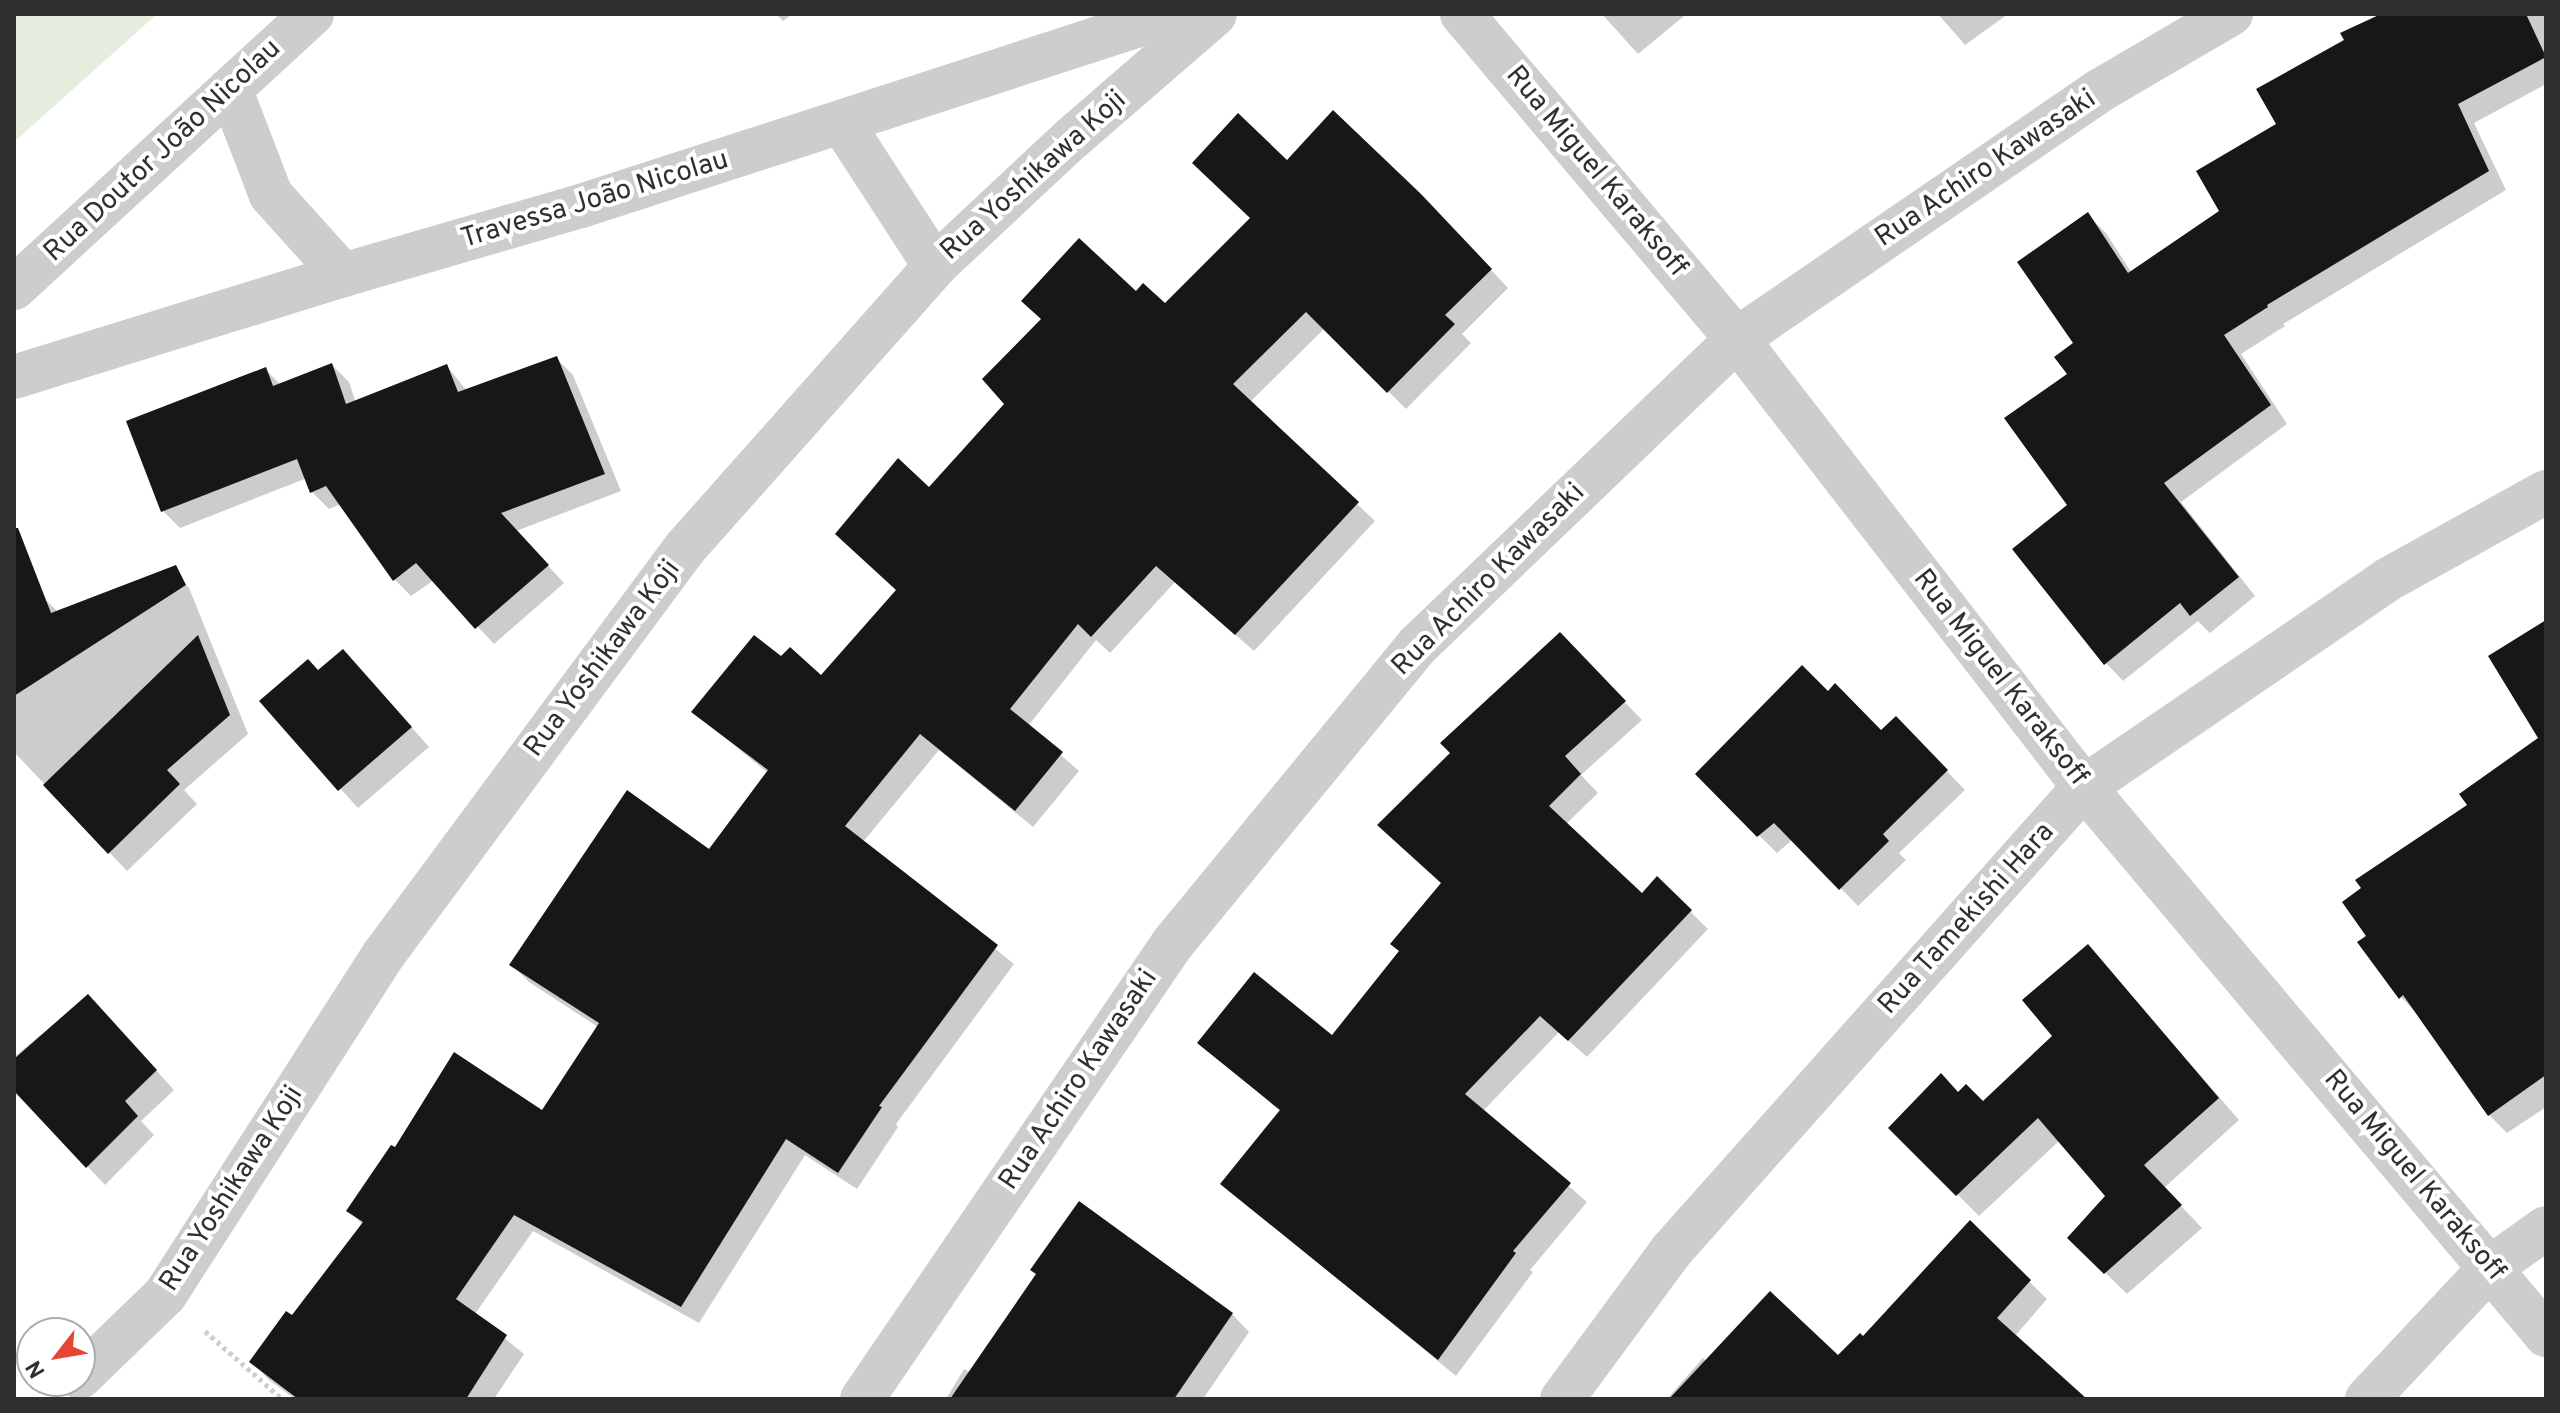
<!DOCTYPE html>
<meta charset="utf-8">
<style>
body{margin:0}
#map{position:relative;width:2560px;height:1413px;overflow:hidden;background:#fff;font-family:Overpass,sans-serif}
div>[style]{position:absolute}
.green>*{inset:0;background:#e4edde}
.shadow>*{inset:0;background:#0003}
.building>*{inset:0;background:#171717}
.path>*{height:5px;margin-top:-2.5px;transform-origin:0;background:repeating-linear-gradient(90deg,#cdcdcd 0 4px,transparent 0 8px)}
.minor>*{height:44px;margin:-22px;padding:0 22px;transform-origin:22px;border-radius:22px;background:#cdcdcd}
span{translate:-50% -50%;white-space:nowrap;text-align:center;line-height:1.15;-webkit-text-stroke:8px #fff;paint-order:stroke}
.street-label{font-size:28px;color:#303030}
.frame{position:absolute;inset:0;border:16px solid #303030;pointer-events:none}
.north{position:absolute;left:16px;top:1317px;width:80px;height:80px;box-sizing:border-box;background:#fff;border:2px solid #acacac;border-radius:50%;rotate:239deg;font-size:22px;font-weight:700;line-height:32px;text-align:center;color:#303030}
.north::after{content:'';display:block;margin:auto;width:28px;height:36px;background:#e64434;clip-path:polygon(50% 0,100% 100%,50% 72%,0 100%)}
</style>
<div id="map">
<div class="green">
<i style="clip-path:polygon(14px 14px,157px 14px,14px 142px)"></i>
</div>
<div class="shadow">
<i style="clip-path:polygon(776px 14px,792px 14px,783px 21px)"></i>
<i style="clip-path:polygon(1602px 14px,1682px 14px,1684px 16px,1638px 54px)"></i>
<i style="clip-path:polygon(1938px 14px,2008px 14px,1965px 45px)"></i>
<i style="clip-path:polygon(2385px 14px,2546px 14px,2546px 84px,2474px 123px,2506px 190px,2283px 324px,2285px 326px,2241px 354px,2287px 424px,2181px 502px,2255px 596px,2210px 633px,2198px 621px,2123px 681px,2106px 663px,2070px 506px,2069px 374px,2088px 215px,2106px 233px,2132px 273px,2222px 211px,2278px 125px,2346px 41px)"></i>
<i style="clip-path:polygon(1287px 162px,1439px 214px,1508px 288px,1462px 334px,1471px 343px,1406px 409px,1325px 328px,1250px 402px,1375px 521px,1254px 651px,1175px 582px,1110px 653px,1096px 640px,1028px 726px,1079px 771px,1033px 827px,939px 750px,863px 842px,1014px 964px,896px 1124px,898px 1127px,857px 1189px,805px 1155px,699px 1323px,533px 1231px,475px 1314px,524px 1354px,494px 1399px,295px 1399px,269px 1380px,252px 1362px,292px 1318px,363px 1225px,348px 1210px,396px 1150px,542px 1113px,598px 1027px,529px 982px,512px 965px,709px 852px,768px 773px,693px 712px,782px 659px,822px 678px,898px 591px,929px 490px,1136px 294px,1166px 305px,1252px 219px)"></i>
<i style="clip-path:polygon(556px 358px,573px 375px,621px 491px,516px 531px,564px 583px,494px 644px,434px 580px,411px 596px,394px 579px,341px 504px,329px 509px,312px 492px,307px 478px,180px 528px,163px 511px,266px 370px,281px 385px,332px 365px,349px 382px,356px 403px,447px 366px,467px 391px)"></i>
<i style="clip-path:polygon(14px 551px,44px 598px,58px 612px,171px 569px,189px 588px,248px 734px,184px 790px,197px 804px,127px 871px,14px 752px)"></i>
<i style="clip-path:polygon(2546px 623px,2546px 1107px,2507px 1133px,2489px 1115px,2418px 1015px,2401px 997px,2360px 942px,2470px 806px,2541px 739px)"></i>
<i style="clip-path:polygon(1577px 653px,1642px 720px,1581px 775px,1598px 793px,1566px 824px,1642px 896px,1657px 879px,1708px 929px,1587px 1057px,1559px 1032px,1483px 1111px,1587px 1202px,1530px 1270px,1533px 1272px,1456px 1376px,1223px 1184px,1281px 1112px,1200px 1043px,1332px 1038px,1401px 952px)"></i>
<i style="clip-path:polygon(361px 670px,429px 747px,358px 808px,262px 702px,318px 673px)"></i>
<i style="clip-path:polygon(1828px 694px,1881px 733px,1896px 719px,1965px 790px,1899px 853px,1906px 860px,1858px 906px,1793px 839px,1777px 853px,1697px 774px)"></i>
<i style="clip-path:polygon(2088px 946px,2239px 1120px,2164px 1188px,2202px 1228px,2127px 1294px,2070px 1238px,2108px 1196px,2060px 1140px,1979px 1216px,1891px 1128px,1959px 1094px,1983px 1104px,2055px 1036px)"></i>
<i style="clip-path:polygon(88px 996px,174px 1090px,141px 1121px,154px 1135px,105px 1185px,14px 1088px,14px 1057px)"></i>
<i style="clip-path:polygon(1970px 1223px,2047px 1299px,2015px 1336px,2084px 1399px,1895px 1399px)"></i>
<i style="clip-path:polygon(1232px 1314px,1249px 1332px,1203px 1399px,946px 1399px,964px 1369px,971px 1373px)"></i>
<i style="clip-path:polygon(1703px 1358px,1707px 1361px,1881px 1399px,1667px 1399px)"></i>
</div>
<div class="building">
<i style="clip-path:polygon(2381px 14px,2526px 14px,2546px 57px,2458px 104px,2489px 171px,2267px 305px,2268px 307px,2224px 335px,2271px 405px,2164px 483px,2239px 577px,2190px 616px,2180px 603px,2104px 665px,2012px 549px,2067px 505px,2004px 418px,2067px 374px,2054px 357px,2073px 343px,2017px 262px,2088px 212px,2128px 273px,2219px 211px,2196px 171px,2276px 124px,2256px 89px,2344px 40px,2340px 33px)"></i>
<i style="clip-path:polygon(1333px 110px,1421px 194px,1492px 269px,1445px 315px,1455px 324px,1387px 393px,1306px 312px,1233px 384px,1359px 502px,1235px 635px,1156px 566px,1091px 637px,1078px 624px,1010px 709px,1063px 752px,1015px 811px,920px 734px,845px 826px,998px 945px,879px 1106px,882px 1107px,838px 1173px,786px 1139px,681px 1307px,514px 1215px,456px 1299px,507px 1335px,466px 1399px,298px 1399px,249px 1362px,286px 1311px,292px 1315px,363px 1222px,346px 1211px,391px 1145px,395px 1147px,454px 1052px,542px 1110px,599px 1023px,509px 965px,627px 790px,709px 849px,768px 770px,691px 712px,754px 635px,781px 656px,790px 647px,821px 675px,896px 590px,835px 534px,898px 458px,929px 487px,1004px 404px,982px 379px,1041px 319px,1021px 301px,1079px 238px,1136px 291px,1143px 283px,1165px 303px,1250px 218px,1192px 163px,1238px 113px,1287px 160px)"></i>
<i style="clip-path:polygon(557px 356px,605px 474px,501px 513px,549px 565px,475px 629px,416px 563px,393px 581px,326px 486px,310px 493px,297px 459px,161px 512px,126px 421px,266px 367px,273px 386px,332px 363px,346px 404px,447px 364px,458px 392px)"></i>
<i style="clip-path:polygon(14px 528px,18px 528px,51px 613px,176px 565px,186px 585px,14px 696px)"></i>
<i style="clip-path:polygon(2546px 620px,2546px 1075px,2488px 1116px,2403px 995px,2399px 999px,2357px 942px,2366px 936px,2342px 902px,2361px 888px,2355px 880px,2467px 805px,2459px 794px,2538px 738px,2488px 656px)"></i>
<i style="clip-path:polygon(1560px 632px,1626px 701px,1565px 756px,1581px 774px,1549px 806px,1642px 893px,1657px 876px,1692px 910px,1568px 1041px,1540px 1016px,1465px 1094px,1571px 1183px,1513px 1251px,1516px 1253px,1438px 1360px,1220px 1184px,1280px 1110px,1197px 1043px,1254px 972px,1332px 1035px,1399px 951px,1390px 944px,1441px 883px,1377px 825px,1450px 753px,1440px 743px)"></i>
<i style="clip-path:polygon(198px 635px,230px 715px,167px 770px,180px 784px,108px 854px,43px 785px)"></i>
<i style="clip-path:polygon(343px 649px,412px 727px,338px 791px,259px 701px,308px 659px,318px 670px)"></i>
<i style="clip-path:polygon(1802px 665px,1828px 691px,1835px 683px,1881px 730px,1896px 716px,1948px 770px,1883px 834px,1889px 841px,1839px 890px,1774px 823px,1757px 837px,1695px 774px)"></i>
<i style="clip-path:polygon(2088px 944px,2219px 1098px,2144px 1165px,2182px 1205px,2104px 1274px,2067px 1238px,2105px 1196px,2038px 1118px,1956px 1196px,1888px 1128px,1941px 1073px,1958px 1092px,1966px 1084px,1983px 1101px,2052px 1036px,2022px 1000px)"></i>
<i style="clip-path:polygon(88px 994px,157px 1070px,125px 1101px,138px 1116px,86px 1168px,14px 1091px,14px 1059px)"></i>
<i style="clip-path:polygon(1079px 1201px,1233px 1313px,1174px 1399px,950px 1399px,1036px 1274px,1030px 1270px)"></i>
<i style="clip-path:polygon(1970px 1220px,2031px 1280px,1997px 1318px,2087px 1399px,1669px 1399px,1770px 1291px,1838px 1355px,1860px 1333px,1863px 1336px)"></i>
</div>
<div class="path">
<i style="left:205px;top:1331px;width:103px;rotate:41.4deg"></i>
</div>
<div class="minor">
<i style="left:1462px;top:14px;width:426px;rotate:49.8deg"></i>
<i style="left:1737px;top:339px;width:567px;rotate:52.24deg"></i>
<i style="left:2084px;top:787px;width:717px;rotate:49.87deg"></i>
<i style="left:231px;top:91px;width:111px;rotate:69deg"></i>
<i style="left:271px;top:195px;width:108px;rotate:48deg"></i>
<i style="left:842px;top:123px;width:171px;rotate:57deg"></i>
<i style="left:14px;top:288px;width:405px;rotate:-42.6deg"></i>
<i style="left:14px;top:377px;width:344px;rotate:-17.2deg"></i>
<i style="left:343px;top:275px;width:248px;rotate:-16.2deg"></i>
<i style="left:581px;top:206px;width:622px;rotate:-17.97deg"></i>
<i style="left:80px;top:1377px;width:118px;rotate:-44deg"></i>
<i style="left:165px;top:1295px;width:405px;rotate:-57.3deg"></i>
<i style="left:384px;top:954px;width:505px;rotate:-53.45deg"></i>
<i style="left:685px;top:548px;width:377px;rotate:-48.4deg"></i>
<i style="left:935px;top:266px;width:187px;rotate:-43.1deg"></i>
<i style="left:1072px;top:138px;width:189px;rotate:-40.9deg"></i>
<i style="left:862px;top:1399px;width:552px;rotate:-55.71deg"></i>
<i style="left:1173px;top:943px;width:386px;rotate:-50.6deg"></i>
<i style="left:1418px;top:645px;width:442px;rotate:-43.8deg"></i>
<i style="left:1737px;top:339px;width:439px;rotate:-34.4deg"></i>
<i style="left:2099px;top:91px;width:153px;rotate:-30.3deg"></i>
<i style="left:1562px;top:1399px;width:184px;rotate:-53.6deg"></i>
<i style="left:1671px;top:1251px;width:621px;rotate:-48.33deg"></i>
<i style="left:2084px;top:787px;width:367px;rotate:-34.3deg"></i>
<i style="left:2387px;top:580px;width:182px;rotate:-29deg"></i>
<i style="left:2367px;top:1399px;width:181px;rotate:-46.8deg"></i>
<i style="left:2491px;top:1267px;width:67px;rotate:-35.3deg"></i>
</div>
<div class="street-label">
<span style="left:163px;top:151px;rotate:-43deg">Rua Doutor João Nicolau</span>
<span style="left:1986px;top:169px;rotate:-34deg">Rua Achiro Kawasaki</span>
<span style="left:1596px;top:172px;rotate:50deg">Rua Miguel Karaksoff</span>
<span style="left:1034px;top:176px;rotate:-42deg">Rua Yoshikawa Koji</span>
<span style="left:595px;top:200px;rotate:-17deg">Travessa João Nicolau</span>
<span style="left:1489px;top:580px;rotate:-45deg">Rua Achiro Kawasaki</span>
<span style="left:603px;top:659px;rotate:-53deg">Rua Yoshikawa Koji</span>
<span style="left:2000px;top:678px;rotate:52deg">Rua Miguel Karaksoff</span>
<span style="left:1967px;top:919px;rotate:-48deg">Rua Tamekishi Hara</span>
<span style="left:1079px;top:1080px;rotate:-56deg">Rua Achiro Kawasaki</span>
<span style="left:2414px;top:1176px;rotate:50deg">Rua Miguel Karaksoff</span>
<span style="left:232px;top:1189px;rotate:-57deg">Rua Yoshikawa Koji</span>
</div>
<div class="frame"></div>
<div class="north">N</div>
</div>
